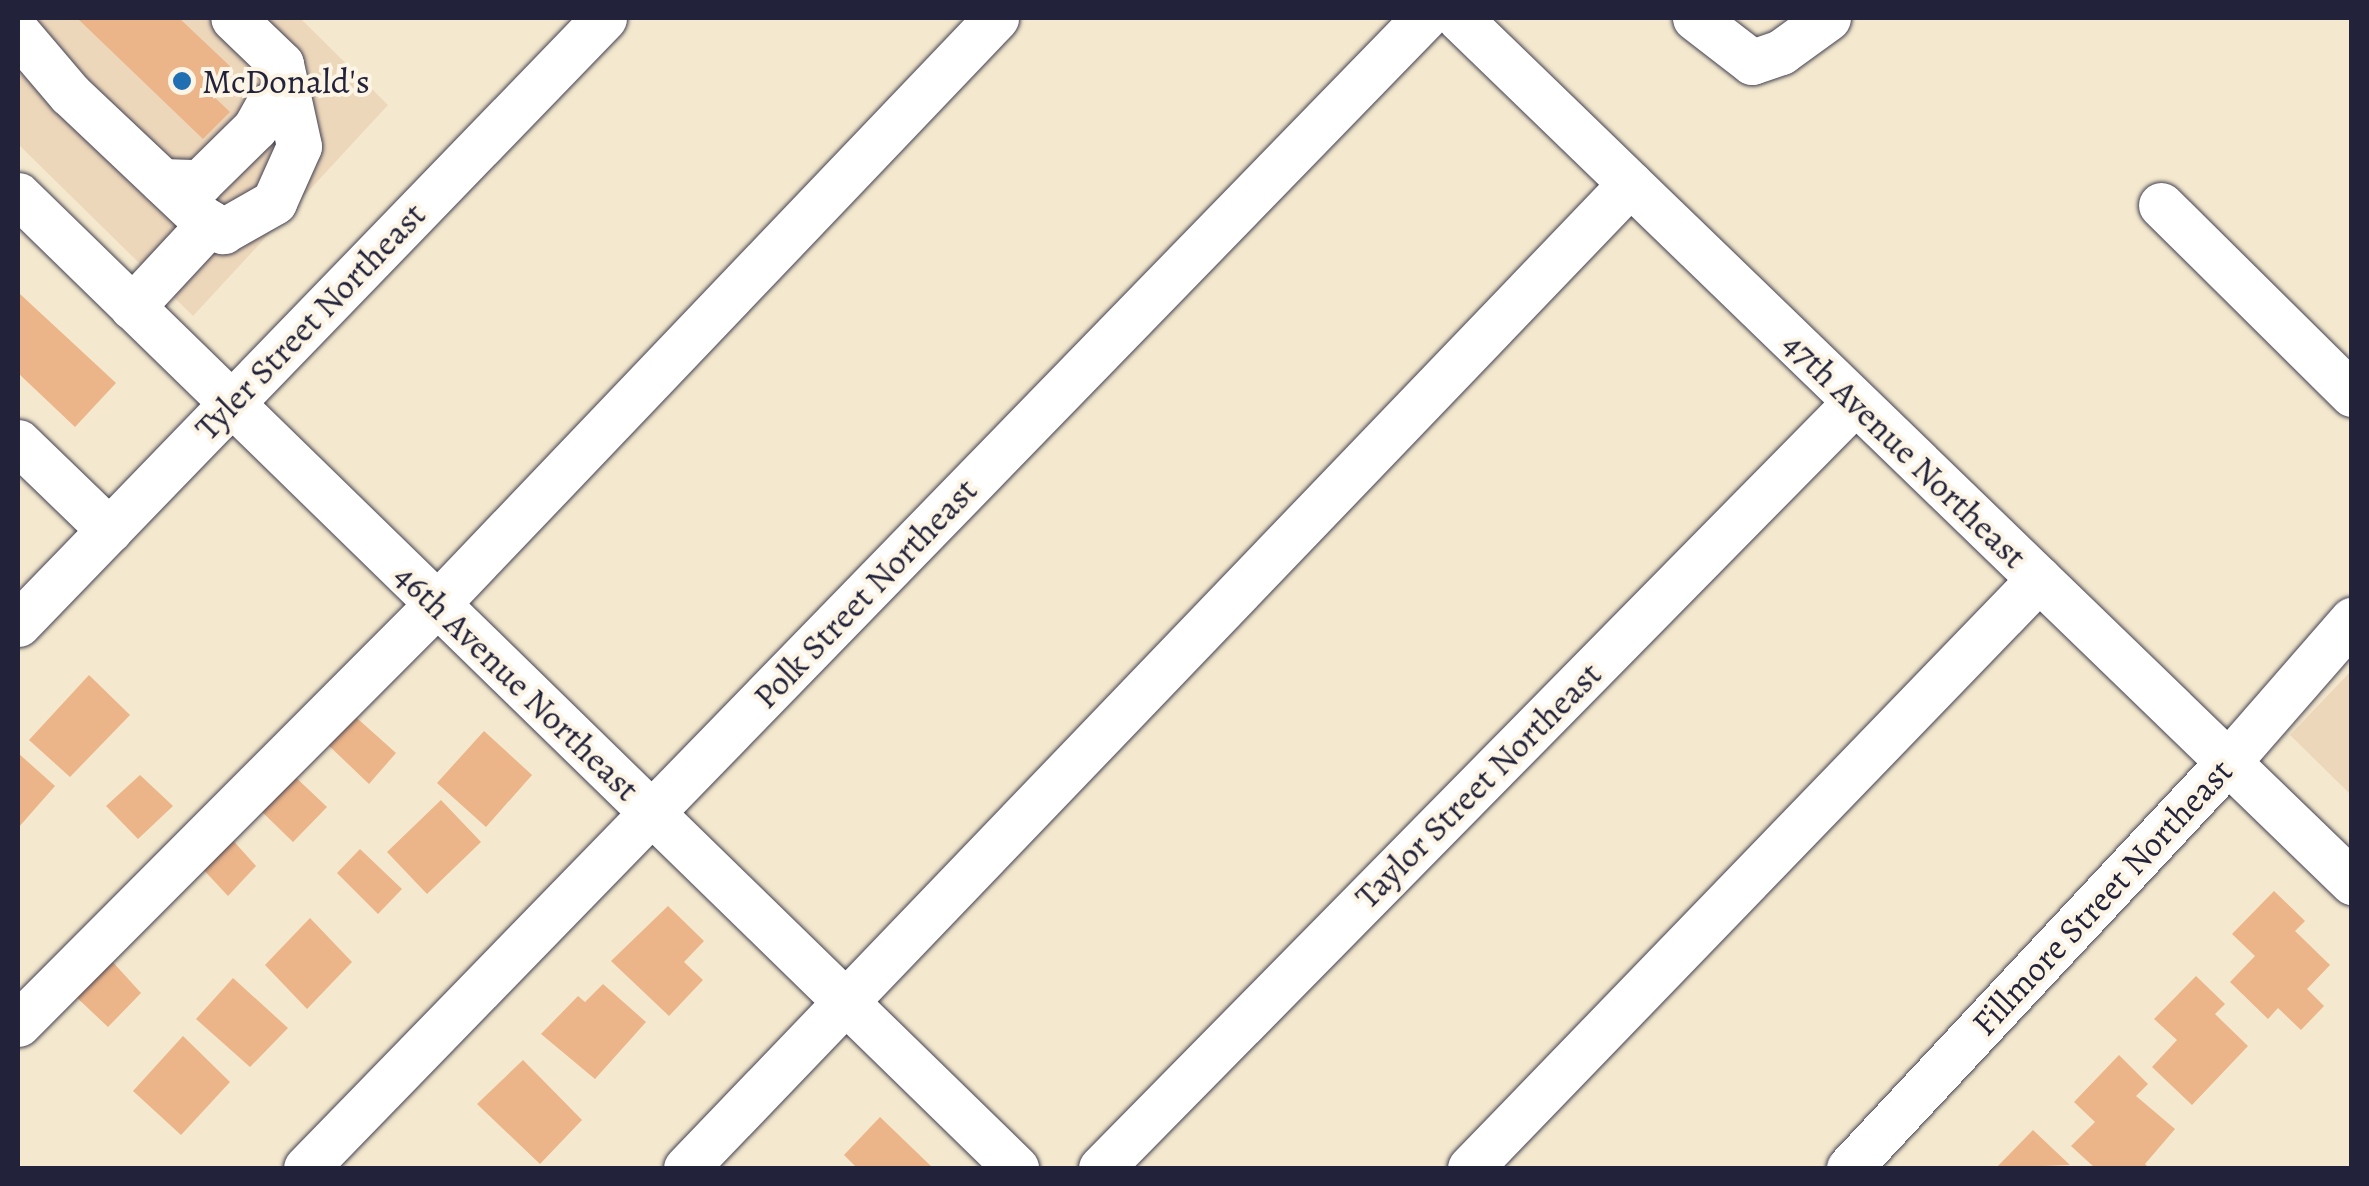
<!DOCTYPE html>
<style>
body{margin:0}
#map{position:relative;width:2369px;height:1186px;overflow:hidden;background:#f4e9ce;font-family:Alegreya,serif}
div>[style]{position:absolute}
.built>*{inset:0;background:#edd7bb}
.building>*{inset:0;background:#ecb489}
.roads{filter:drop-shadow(0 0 2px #424051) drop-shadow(0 0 2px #424051)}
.minor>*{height:45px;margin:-22.5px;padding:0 22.5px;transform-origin:22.5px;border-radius:22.5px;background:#fff}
.dots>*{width:28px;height:28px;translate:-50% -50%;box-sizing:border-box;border:5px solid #fcf5e5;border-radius:50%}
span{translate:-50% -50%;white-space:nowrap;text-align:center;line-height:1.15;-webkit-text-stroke:8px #fcf5e5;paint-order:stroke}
.poi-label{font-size:35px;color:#22223b}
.left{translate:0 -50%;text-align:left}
.street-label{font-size:35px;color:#22223b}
.frame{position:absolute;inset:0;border:20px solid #22223b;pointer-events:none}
</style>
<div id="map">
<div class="built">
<i style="clip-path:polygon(18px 18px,300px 18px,388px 105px,193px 316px,18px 144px)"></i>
<i style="clip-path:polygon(2351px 671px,2351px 795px,2290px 735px)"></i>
</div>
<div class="building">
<i style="clip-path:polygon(77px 18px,179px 18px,233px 69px,210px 93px,230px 112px,203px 139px)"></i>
<i style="clip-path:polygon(20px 294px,116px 383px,75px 427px,18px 373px)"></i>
<i style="clip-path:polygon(89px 675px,130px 715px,70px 777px,29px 740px)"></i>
<i style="clip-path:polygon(349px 711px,396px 753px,369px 784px,324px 741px)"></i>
<i style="clip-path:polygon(484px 731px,532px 775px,486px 827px,437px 783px)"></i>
<i style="clip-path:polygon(18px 753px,55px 786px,18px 828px)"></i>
<i style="clip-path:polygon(288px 770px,327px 807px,293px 842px,257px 807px)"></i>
<i style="clip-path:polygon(140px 775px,173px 806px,138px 839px,106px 806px)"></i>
<i style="clip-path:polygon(441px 800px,481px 842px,427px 894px,387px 852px)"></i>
<i style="clip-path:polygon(229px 836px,256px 866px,228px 896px,200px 866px)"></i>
<i style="clip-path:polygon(360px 849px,402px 889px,378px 914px,337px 873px)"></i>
<i style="clip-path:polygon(2274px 891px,2305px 921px,2295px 931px,2330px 965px,2307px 989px,2324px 1006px,2301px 1030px,2278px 1008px,2268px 1019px,2230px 982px,2255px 956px,2232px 934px)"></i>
<i style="clip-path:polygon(668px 906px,704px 941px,684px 962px,703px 980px,669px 1016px,611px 961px)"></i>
<i style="clip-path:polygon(310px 918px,352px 962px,307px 1009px,265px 965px)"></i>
<i style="clip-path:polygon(110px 959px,141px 993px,108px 1027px,73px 994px)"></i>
<i style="clip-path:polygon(2196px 976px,2225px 1004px,2215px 1014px,2248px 1046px,2192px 1105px,2152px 1067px,2177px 1040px,2154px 1019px)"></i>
<i style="clip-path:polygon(233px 978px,288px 1028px,250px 1067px,196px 1019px)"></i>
<i style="clip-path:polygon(603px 984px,646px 1022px,595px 1079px,541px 1034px,578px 996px,585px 1002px)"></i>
<i style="clip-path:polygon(183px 1036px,230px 1082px,181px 1135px,133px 1091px)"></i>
<i style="clip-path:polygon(2119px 1055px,2148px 1084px,2136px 1096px,2175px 1129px,2145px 1164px,2149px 1168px,2095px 1168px,2071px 1146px,2095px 1122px,2074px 1102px)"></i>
<i style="clip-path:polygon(523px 1060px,582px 1120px,540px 1164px,477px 1104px)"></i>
<i style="clip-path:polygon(880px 1117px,933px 1168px,857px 1168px,844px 1155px)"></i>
<i style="clip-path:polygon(2033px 1130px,2070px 1165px,1996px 1168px)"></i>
</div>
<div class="roads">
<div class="minor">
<i style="left:1459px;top:18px;width:1243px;rotate:44.05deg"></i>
<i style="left:1695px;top:18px;width:72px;rotate:37.7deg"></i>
<i style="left:1752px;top:62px;width:31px;rotate:-19deg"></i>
<i style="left:1781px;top:52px;width:58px;rotate:-35.9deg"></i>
<i style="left:18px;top:33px;width:80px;rotate:49.6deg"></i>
<i style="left:70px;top:94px;width:176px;rotate:43.4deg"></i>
<i style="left:198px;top:215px;width:30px;rotate:33deg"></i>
<i style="left:223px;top:231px;width:59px;rotate:-29.6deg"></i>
<i style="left:274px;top:202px;width:61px;rotate:-65.9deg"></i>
<i style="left:299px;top:146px;width:84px;rotate:-102.4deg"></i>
<i style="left:281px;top:64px;width:66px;rotate:-136.2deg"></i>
<i style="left:162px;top:181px;width:38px;rotate:2deg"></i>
<i style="left:200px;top:182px;width:77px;rotate:-44.5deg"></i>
<i style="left:255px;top:128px;width:25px;rotate:-61deg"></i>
<i style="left:18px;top:195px;width:1394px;rotate:44.27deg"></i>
<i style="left:2161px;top:205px;width:269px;rotate:44.7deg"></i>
<i style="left:132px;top:307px;width:115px;rotate:-47.1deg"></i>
<i style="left:18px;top:442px;width:127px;rotate:44deg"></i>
<i style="left:18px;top:624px;width:843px;rotate:-45.96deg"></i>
<i style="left:18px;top:1024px;width:593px;rotate:-45.07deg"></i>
<i style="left:437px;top:604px;width:810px;rotate:-46.35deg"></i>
<i style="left:306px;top:1168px;width:1604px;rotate:-45.81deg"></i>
<i style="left:686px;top:1168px;width:1364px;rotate:-46.19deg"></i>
<i style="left:1101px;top:1168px;width:1075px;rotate:-45.45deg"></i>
<i style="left:1470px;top:1168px;width:819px;rotate:-45.99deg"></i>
<i style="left:1849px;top:1168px;width:555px;rotate:-46.97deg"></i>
<i style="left:2228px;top:762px;width:189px;rotate:-48.9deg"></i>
</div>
</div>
<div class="dots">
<i style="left:182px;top:81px;background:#1f6fb2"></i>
</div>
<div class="poi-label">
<span class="left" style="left:202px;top:81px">McDonald's</span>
</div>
<div class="street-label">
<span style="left:310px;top:321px;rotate:-46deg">Tyler Street Northeast</span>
<span style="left:1905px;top:450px;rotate:44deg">47th Avenue Northeast</span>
<span style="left:865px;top:593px;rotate:-46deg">Polk Street Northeast</span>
<span style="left:517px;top:682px;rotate:44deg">46th Avenue Northeast</span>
<span style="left:1478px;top:785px;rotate:-45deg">Taylor Street Northeast</span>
<span style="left:2102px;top:897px;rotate:-47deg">Fillmore Street Northeast</span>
</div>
<div class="frame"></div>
</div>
